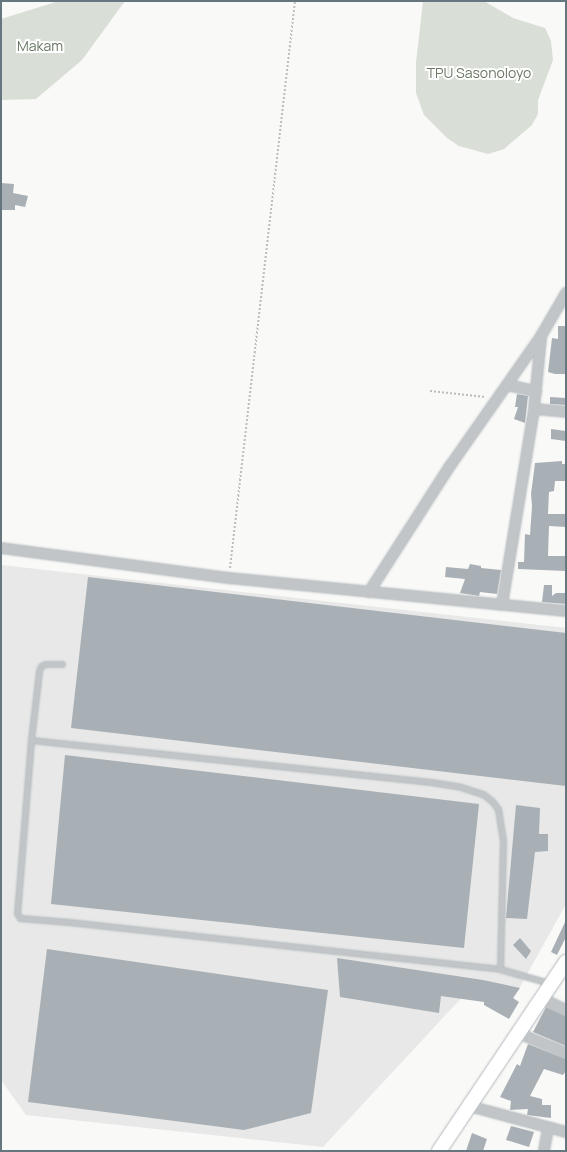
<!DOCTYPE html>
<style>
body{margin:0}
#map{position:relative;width:567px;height:1152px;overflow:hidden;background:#f9f9f7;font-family:Manrope,sans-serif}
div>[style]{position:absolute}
.built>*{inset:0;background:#e7e8e7}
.green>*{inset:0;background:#d9ded6}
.building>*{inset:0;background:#a9b0b5}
.path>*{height:2px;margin-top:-1px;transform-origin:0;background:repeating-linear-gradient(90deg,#bbbec0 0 2px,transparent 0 4px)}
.roads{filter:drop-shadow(0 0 1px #b3b9bd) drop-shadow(0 0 1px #b3b9bd)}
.lane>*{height:5px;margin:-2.5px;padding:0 2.5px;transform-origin:2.5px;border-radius:2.5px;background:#c1c5c8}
.street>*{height:10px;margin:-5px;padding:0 5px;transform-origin:5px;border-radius:5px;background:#c1c5c8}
.secondary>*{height:14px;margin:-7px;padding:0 7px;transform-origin:7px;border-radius:7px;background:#fff}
span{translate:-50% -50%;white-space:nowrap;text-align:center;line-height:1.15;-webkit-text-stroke:4px #fff;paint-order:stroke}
.park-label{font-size:14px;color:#697865}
.frame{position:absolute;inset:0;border:2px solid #66767f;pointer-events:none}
</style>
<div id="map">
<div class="built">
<i style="clip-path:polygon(1px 565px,566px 628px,566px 904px,510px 1005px,465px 994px,323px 1147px,26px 1115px,1px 1080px)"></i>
</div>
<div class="green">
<i style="clip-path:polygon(59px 1px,125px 1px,82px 60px,36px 99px,1px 100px,1px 19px)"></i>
<i style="clip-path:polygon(423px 1px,484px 1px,513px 18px,545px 28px,551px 41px,553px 60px,538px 100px,538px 114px,532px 125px,504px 149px,488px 154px,459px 146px,447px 138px,424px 115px,416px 93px,416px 63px)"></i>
</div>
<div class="building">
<i style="clip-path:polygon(1px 183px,14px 184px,13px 193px,28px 196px,25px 207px,15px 205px,15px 210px,1px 210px)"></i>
<i style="clip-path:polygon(558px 326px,566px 326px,566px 374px,555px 374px,548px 372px,552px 338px,558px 339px)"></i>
<i style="clip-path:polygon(517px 394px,528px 396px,525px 423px,514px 419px,518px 407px,515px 407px)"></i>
<i style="clip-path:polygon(550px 397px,566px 398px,566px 405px,550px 404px)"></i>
<i style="clip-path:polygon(551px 429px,566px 431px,566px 441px,551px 439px)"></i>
<i style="clip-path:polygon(562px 461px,562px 464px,566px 464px,566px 481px,555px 481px,554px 491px,549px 492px,548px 514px,566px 514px,566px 527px,549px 526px,548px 556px,566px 556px,566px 571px,518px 569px,518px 562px,524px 562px,525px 534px,530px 535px,532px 506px,531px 494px,535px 463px)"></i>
<i style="clip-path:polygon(470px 564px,481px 566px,481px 568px,501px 570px,497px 594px,480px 592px,479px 596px,460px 593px,465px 579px,445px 577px,446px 567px,468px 569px)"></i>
<i style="clip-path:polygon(88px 577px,566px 633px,566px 786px,71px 728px)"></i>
<i style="clip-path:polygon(544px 585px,552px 585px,552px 596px,556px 593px,566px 593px,566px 604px,542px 602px)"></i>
<i style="clip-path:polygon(65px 755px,479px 804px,464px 948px,51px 904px)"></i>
<i style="clip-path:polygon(516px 805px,540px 808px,539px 834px,548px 834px,548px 851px,535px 852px,527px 919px,506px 918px)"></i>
<i style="clip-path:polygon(566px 920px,566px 937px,557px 955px,551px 952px)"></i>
<i style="clip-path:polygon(520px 938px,531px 951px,526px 959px,513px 945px)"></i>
<i style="clip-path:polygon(47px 949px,328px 990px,311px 1113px,244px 1130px,28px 1102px)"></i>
<i style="clip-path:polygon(337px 958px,483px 980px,520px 988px,513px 998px,519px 1002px,509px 1019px,484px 1005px,484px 1002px,441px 996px,439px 1013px,340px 997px)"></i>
<i style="clip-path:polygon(546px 1007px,566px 1016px,566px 1046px,533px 1032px)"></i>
<i style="clip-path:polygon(528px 1044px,566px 1059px,566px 1071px,563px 1075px,544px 1069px,530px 1096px,542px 1099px,542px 1105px,551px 1105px,551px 1118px,527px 1115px,528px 1109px,510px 1110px,511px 1101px,500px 1097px,517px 1064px,520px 1066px)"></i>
<i style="clip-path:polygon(511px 1126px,534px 1132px,529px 1147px,506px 1140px)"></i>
<i style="clip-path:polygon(472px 1133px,487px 1139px,483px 1151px,466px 1151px)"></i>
</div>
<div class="path">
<i style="left:430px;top:391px;width:56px;rotate:6.1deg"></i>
<i style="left:230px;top:568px;width:571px;rotate:-83.46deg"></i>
</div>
<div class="roads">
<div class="lane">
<i style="left:62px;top:664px;width:17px;rotate:180deg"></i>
<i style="left:45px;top:664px;width:4px;rotate:153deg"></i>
<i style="left:41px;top:666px;width:5px;rotate:112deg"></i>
<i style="left:39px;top:671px;width:69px;rotate:96.6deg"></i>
<i style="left:31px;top:740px;width:174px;rotate:94.6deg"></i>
<i style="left:17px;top:913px;width:6px;rotate:59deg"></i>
<i style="left:20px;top:918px;width:49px;rotate:4.7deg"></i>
<i style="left:69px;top:922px;width:434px;rotate:6.2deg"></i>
<i style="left:500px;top:969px;width:51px;rotate:15.9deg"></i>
<i style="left:31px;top:740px;width:402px;rotate:6deg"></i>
<i style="left:431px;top:782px;width:30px;rotate:9deg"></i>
<i style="left:461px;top:787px;width:23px;rotate:18deg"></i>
<i style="left:483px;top:794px;width:11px;rotate:38deg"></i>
<i style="left:492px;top:801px;width:10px;rotate:53deg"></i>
<i style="left:498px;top:809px;width:30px;rotate:81deg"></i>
<i style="left:503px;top:839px;width:130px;rotate:91.3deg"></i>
</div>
<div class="street">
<i style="left:507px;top:385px;width:30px;rotate:12deg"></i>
<i style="left:534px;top:409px;width:32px;rotate:5deg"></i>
<i style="left:1px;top:548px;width:230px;rotate:7.5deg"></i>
<i style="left:229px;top:578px;width:339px;rotate:5.6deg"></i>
<i style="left:369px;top:592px;width:150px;rotate:-57.3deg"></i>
<i style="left:450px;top:466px;width:159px;rotate:-55deg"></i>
<i style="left:541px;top:336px;width:50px;rotate:-59.8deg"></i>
<i style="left:502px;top:605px;width:199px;rotate:-80.7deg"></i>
<i style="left:534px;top:409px;width:71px;rotate:-84.4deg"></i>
<i style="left:541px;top:998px;width:28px;rotate:26deg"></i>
<i style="left:518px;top:1033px;width:52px;rotate:22.6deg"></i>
<i style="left:469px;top:1106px;width:100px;rotate:15deg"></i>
<i style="left:544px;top:1151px;width:23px;rotate:-80deg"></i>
</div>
<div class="secondary">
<i style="left:439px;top:1151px;width:228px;rotate:-56.1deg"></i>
</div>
</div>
<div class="park-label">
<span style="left:40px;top:46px">Makam</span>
<span style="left:479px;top:73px">TPU Sasonoloyo</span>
</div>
<div class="frame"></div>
</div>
